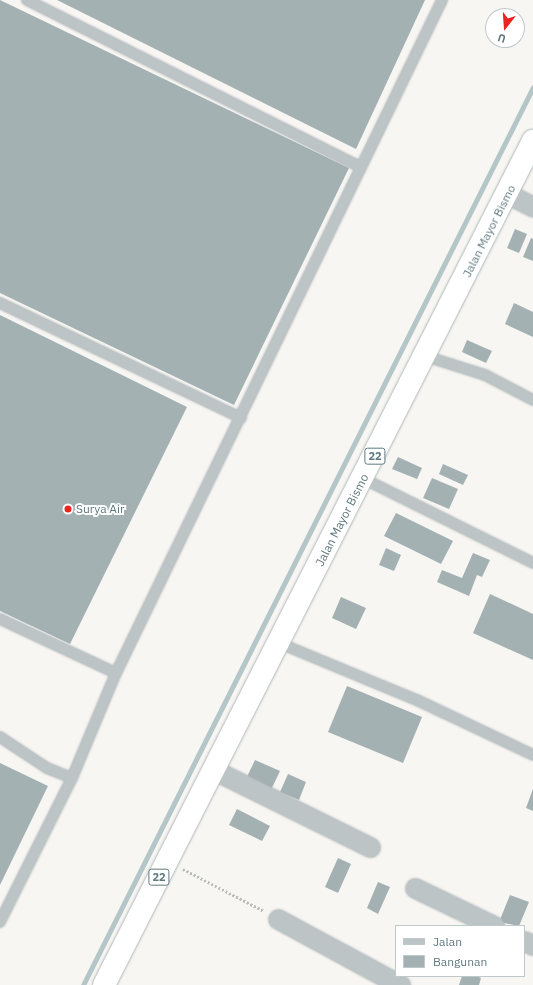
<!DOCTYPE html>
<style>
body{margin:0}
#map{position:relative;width:533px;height:985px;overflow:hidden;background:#f7f6f3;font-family:"IBM Plex Sans",sans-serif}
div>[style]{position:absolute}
.stream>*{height:5px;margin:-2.5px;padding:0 2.5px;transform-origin:2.5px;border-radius:2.5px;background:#b4c6c7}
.building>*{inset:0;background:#a3b1b3}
.path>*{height:2.5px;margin-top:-1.25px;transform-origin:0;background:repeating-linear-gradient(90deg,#b7bcbe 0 2px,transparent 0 4px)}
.roads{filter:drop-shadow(0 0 1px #b0b7b9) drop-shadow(0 0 1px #b0b7b9)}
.lane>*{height:10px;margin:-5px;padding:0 5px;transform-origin:5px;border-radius:5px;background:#bdc4c6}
.street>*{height:19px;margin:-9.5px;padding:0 9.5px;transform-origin:9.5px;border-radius:9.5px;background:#bdc4c6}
.highway>*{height:22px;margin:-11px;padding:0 11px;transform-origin:11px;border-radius:11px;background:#fff}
.dots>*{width:11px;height:11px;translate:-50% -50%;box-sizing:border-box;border:2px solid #fff;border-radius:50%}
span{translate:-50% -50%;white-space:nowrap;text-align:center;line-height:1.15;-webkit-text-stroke:4px #fff;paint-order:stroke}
.shield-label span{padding:1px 3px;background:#fff;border:1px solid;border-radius:3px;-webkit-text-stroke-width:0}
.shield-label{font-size:11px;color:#60797f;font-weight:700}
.street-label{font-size:12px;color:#60797f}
.poi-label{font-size:12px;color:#60797f}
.left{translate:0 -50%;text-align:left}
.legend{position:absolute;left:395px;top:925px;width:130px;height:52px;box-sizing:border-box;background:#fff;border:1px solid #bfc9cc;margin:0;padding:5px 7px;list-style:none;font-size:12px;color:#60797f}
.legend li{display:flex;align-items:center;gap:8px;height:20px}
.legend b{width:20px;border:1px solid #bfc9cc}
.north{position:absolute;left:485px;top:8px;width:40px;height:40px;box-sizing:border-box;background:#fff;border:1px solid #bfc9cc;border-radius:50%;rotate:197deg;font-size:11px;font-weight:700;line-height:16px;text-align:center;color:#60797f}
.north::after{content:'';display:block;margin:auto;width:14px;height:18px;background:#ea241f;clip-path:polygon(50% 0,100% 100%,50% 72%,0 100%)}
</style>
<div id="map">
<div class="stream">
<i style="left:83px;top:985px;width:1004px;rotate:-63.38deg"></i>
</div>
<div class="building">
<i style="clip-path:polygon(0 0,349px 168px,234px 405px,0 293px)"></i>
<i style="clip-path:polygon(57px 0,425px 0,356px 149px)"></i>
<i style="clip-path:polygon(515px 229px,527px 234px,519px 253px,507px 248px)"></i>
<i style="clip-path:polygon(531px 238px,533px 239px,533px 261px,523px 257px)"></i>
<i style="clip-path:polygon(514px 303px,533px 312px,533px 337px,505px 324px)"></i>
<i style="clip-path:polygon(0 315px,187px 407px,70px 644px,0 611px)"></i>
<i style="clip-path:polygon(467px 340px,492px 351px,486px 363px,462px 352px)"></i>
<i style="clip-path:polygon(398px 457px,422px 468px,417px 479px,392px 469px)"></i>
<i style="clip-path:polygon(443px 464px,468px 475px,463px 485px,439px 474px)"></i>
<i style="clip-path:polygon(432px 478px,458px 489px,449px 509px,423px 498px)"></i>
<i style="clip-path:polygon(396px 513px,453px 541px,441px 564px,384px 536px)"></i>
<i style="clip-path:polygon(386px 548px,401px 555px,394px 571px,379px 565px)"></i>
<i style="clip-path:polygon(473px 553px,490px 560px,482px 577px,477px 575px,469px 596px,437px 582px,442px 570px,462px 578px)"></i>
<i style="clip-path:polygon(490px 594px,533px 614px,533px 660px,473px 633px)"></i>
<i style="clip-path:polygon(341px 597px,366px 608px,356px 629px,332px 618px)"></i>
<i style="clip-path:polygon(347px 686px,422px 717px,403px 763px,328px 732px)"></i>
<i style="clip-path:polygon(255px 760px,280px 771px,270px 792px,245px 781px)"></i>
<i style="clip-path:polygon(0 763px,48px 786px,0 885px)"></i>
<i style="clip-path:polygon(288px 774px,306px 782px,299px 800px,280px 792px)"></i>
<i style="clip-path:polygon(533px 789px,533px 811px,526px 808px)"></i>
<i style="clip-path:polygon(237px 809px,270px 826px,262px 841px,229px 825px)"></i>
<i style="clip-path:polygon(338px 858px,351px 864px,338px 893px,325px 887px)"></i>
<i style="clip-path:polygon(378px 882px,390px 887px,378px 914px,367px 908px)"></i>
<i style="clip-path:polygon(510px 895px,529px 902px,519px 926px,499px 922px)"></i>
<i style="clip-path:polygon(462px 976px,476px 976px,481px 978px,479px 985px,459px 985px)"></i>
</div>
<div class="path">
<i style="left:183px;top:869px;width:91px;rotate:27.4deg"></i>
</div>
<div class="roads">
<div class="lane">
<i style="left:27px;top:0;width:373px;rotate:26.6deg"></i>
<i style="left:0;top:303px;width:267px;rotate:25.5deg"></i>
<i style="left:425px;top:356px;width:63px;rotate:17.6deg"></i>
<i style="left:485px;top:375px;width:54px;rotate:27.5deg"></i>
<i style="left:364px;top:479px;width:189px;rotate:26.4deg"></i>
<i style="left:0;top:619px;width:128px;rotate:25deg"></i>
<i style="left:279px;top:643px;width:152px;rotate:22.5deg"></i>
<i style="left:419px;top:701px;width:126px;rotate:25.3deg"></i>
<i style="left:0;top:737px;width:56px;rotate:33.4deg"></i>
<i style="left:47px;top:768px;width:27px;rotate:22deg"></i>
<i style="left:72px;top:778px;width:161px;rotate:116.6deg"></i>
<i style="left:72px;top:778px;width:114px;rotate:-67.3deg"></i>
<i style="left:116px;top:673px;width:748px;rotate:-64.15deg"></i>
</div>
<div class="street">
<i style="left:508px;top:194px;width:28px;rotate:27deg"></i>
<i style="left:214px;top:770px;width:174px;rotate:26.3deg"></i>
<i style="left:415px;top:888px;width:88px;rotate:25.7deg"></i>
<i style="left:278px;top:919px;width:139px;rotate:28.4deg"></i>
<i style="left:524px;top:941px;width:10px;rotate:24deg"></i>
</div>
<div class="highway">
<i style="left:104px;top:985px;width:947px;rotate:-63.06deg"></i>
</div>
</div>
<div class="dots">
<i style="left:68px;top:509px;background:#ea241f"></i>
</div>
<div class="shield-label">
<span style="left:375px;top:456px">22</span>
<span style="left:159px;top:877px">22</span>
</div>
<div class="street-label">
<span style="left:489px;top:231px;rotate:-63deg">Jalan Mayor Bismo</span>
<span style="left:342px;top:520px;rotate:-63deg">Jalan Mayor Bismo</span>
</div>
<div class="poi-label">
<span class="left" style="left:76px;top:509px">Surya Air</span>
</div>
<ul class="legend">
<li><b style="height:5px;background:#bdc4c6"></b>Jalan</li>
<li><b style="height:11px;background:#a3b1b3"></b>Bangunan</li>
</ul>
<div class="north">U</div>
</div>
